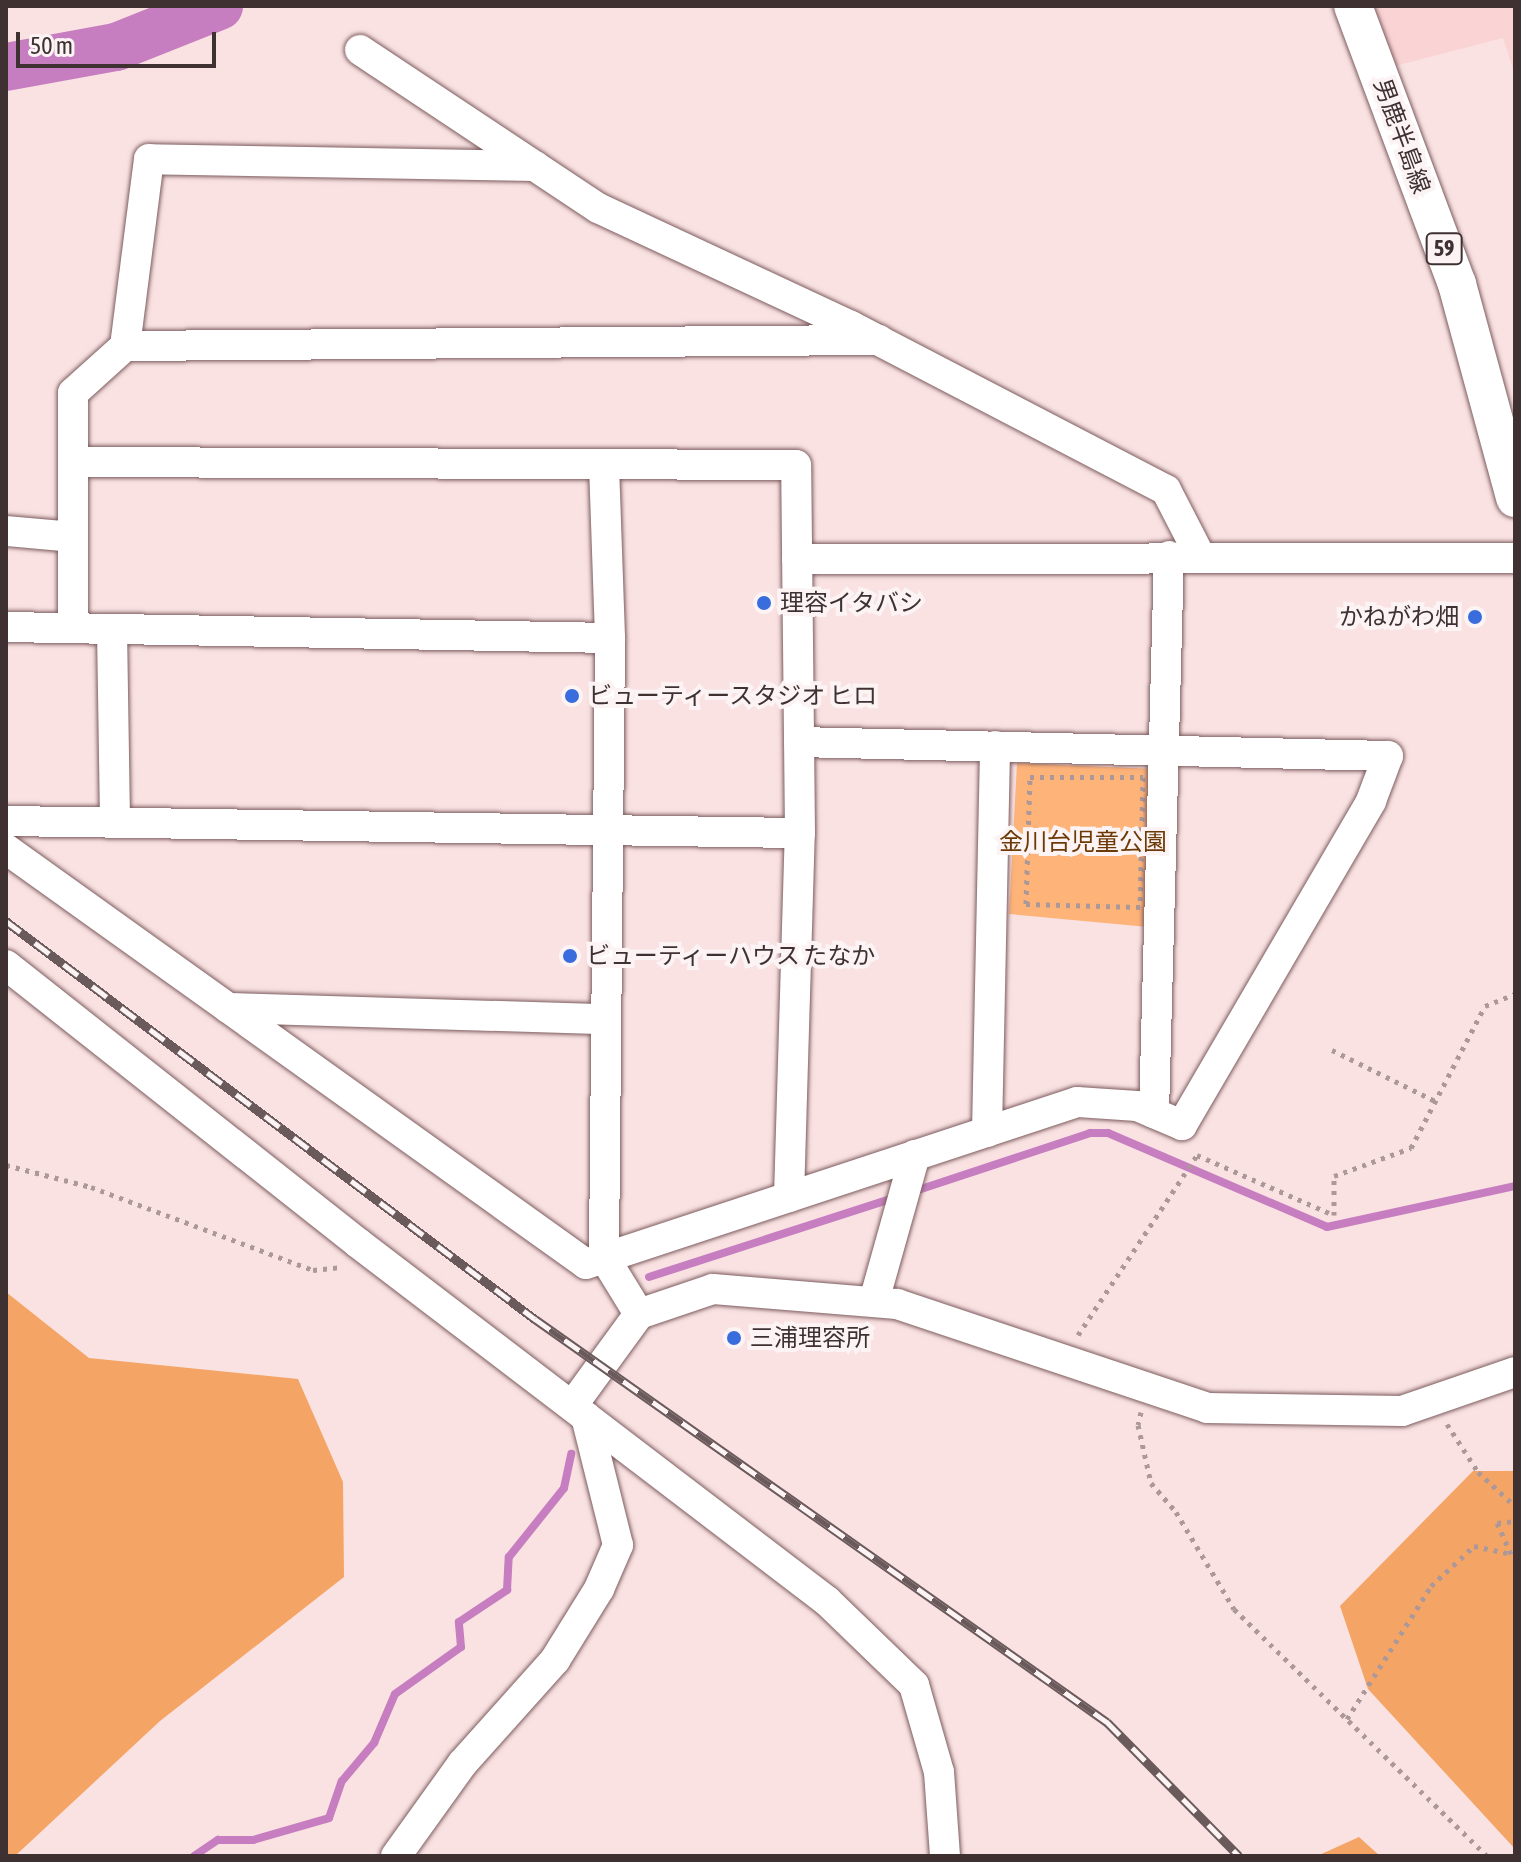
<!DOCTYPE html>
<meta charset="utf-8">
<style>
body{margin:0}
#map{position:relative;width:1521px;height:1862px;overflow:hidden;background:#fae2e3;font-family:"Asap Condensed","Noto Sans JP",sans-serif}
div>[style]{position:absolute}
.built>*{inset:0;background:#fad3d5}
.green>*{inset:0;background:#feb379}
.forest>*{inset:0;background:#f4a464}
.stream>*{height:8px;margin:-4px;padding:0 4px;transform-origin:4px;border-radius:4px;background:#c67ec0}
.river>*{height:48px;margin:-24px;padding:0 24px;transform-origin:24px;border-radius:24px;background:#c67ec0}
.path>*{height:5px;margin-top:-2.5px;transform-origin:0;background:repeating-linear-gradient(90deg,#ac9899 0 4px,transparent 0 10px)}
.roads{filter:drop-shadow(0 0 2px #7d5c5e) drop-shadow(0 0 2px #7d5c5e)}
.minor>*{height:30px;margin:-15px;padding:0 15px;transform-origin:15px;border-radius:15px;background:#fff}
.major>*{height:38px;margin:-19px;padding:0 19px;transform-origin:19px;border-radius:19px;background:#fff}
.rail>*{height:9px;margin-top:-4.5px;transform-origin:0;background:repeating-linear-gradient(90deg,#fcf4f4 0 18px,#6b5a5b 0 36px);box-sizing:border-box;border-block:2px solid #6b5a5b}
.dots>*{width:22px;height:22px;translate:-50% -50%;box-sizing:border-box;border:4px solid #fcf4f4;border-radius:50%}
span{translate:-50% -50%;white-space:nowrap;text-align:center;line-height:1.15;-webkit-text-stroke:8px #fcf4f4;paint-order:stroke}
.shield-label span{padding:2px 6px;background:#fcf4f4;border:2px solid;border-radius:6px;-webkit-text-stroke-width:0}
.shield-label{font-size:22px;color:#3f3031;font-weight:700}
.street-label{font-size:24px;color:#3f3031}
.poi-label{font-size:24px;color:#3f3031}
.left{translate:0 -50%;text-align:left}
.right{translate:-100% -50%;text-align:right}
.park-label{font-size:24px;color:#6d3a07}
.frame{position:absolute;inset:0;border:8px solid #3f3031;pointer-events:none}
.scale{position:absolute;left:16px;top:32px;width:200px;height:36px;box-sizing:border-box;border:4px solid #3f3031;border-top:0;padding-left:10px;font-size:24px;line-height:28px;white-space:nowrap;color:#3f3031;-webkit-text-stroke:6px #fcf4f4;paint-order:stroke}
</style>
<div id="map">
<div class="built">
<i style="clip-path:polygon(1374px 6px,1515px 6px,1515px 75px,1503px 38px,1395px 66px)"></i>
</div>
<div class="green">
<i style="clip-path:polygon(1017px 763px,1155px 769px,1148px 927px,1009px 914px)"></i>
</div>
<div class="forest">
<i style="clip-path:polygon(6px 1292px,89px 1358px,298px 1379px,343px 1482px,344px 1577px,160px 1721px,15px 1856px,6px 1856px)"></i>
<i style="clip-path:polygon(1473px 1471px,1515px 1471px,1515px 1849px,1368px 1689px,1340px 1606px)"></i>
<i style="clip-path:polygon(1359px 1837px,1380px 1856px,1317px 1856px)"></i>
</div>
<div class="stream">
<i style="left:912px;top:1192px;width:188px;rotate:-18.3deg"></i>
<i style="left:1090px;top:1133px;width:18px"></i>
<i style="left:1108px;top:1133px;width:238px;rotate:23.2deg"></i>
<i style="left:1327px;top:1227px;width:192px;rotate:-12.3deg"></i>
<i style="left:649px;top:1277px;width:260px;rotate:-17.9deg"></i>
<i style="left:194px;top:1856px;width:29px;rotate:-34deg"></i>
<i style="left:218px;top:1840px;width:35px"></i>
<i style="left:253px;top:1840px;width:79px;rotate:-16.1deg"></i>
<i style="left:329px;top:1818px;width:39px;rotate:-71deg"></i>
<i style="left:342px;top:1781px;width:50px;rotate:-49.9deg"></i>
<i style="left:374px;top:1743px;width:53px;rotate:-66.8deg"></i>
<i style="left:395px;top:1694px;width:81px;rotate:-35.5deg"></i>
<i style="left:461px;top:1647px;width:25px;rotate:-95deg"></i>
<i style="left:459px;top:1622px;width:58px;rotate:-33.7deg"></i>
<i style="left:507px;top:1590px;width:33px;rotate:-87deg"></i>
<i style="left:509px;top:1557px;width:88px;rotate:-51.4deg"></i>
<i style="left:564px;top:1488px;width:35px;rotate:-78deg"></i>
</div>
<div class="river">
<i style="left:6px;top:67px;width:112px;rotate:-10.3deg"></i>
<i style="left:116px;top:47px;width:111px;rotate:-21.7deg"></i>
</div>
<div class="path">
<i style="left:1030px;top:777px;width:113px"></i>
<i style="left:1143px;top:777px;width:130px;rotate:91.3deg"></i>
<i style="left:1140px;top:907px;width:114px;rotate:-178.5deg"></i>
<i style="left:1026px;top:904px;width:127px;rotate:-88.2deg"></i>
<i style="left:1332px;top:1050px;width:115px;rotate:26.3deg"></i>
<i style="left:6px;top:1165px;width:88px;rotate:14.5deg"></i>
<i style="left:91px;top:1187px;width:237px;rotate:20.5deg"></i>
<i style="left:313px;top:1270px;width:30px;rotate:-6deg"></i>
<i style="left:1078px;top:1335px;width:216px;rotate:-56.5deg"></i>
<i style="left:1197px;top:1155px;width:150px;rotate:23.7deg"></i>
<i style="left:1334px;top:1215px;width:39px;rotate:-90deg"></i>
<i style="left:1334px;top:1176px;width:82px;rotate:-20deg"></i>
<i style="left:1411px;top:1148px;width:160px;rotate:-62.5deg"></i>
<i style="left:1485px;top:1006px;width:32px;rotate:-22deg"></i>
<i style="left:1141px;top:1412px;width:13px;rotate:103deg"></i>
<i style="left:1138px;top:1425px;width:59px;rotate:77.4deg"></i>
<i style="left:1151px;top:1483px;width:38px;rotate:49deg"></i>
<i style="left:1176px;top:1512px;width:113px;rotate:59.1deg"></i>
<i style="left:1234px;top:1609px;width:354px;rotate:44.3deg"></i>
<i style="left:1447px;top:1424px;width:57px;rotate:57.1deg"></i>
<i style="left:1478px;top:1472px;width:50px;rotate:42.6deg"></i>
<i style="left:1347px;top:1719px;width:157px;rotate:-57.7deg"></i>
<i style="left:1431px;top:1586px;width:59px;rotate:-42.9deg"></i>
<i style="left:1474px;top:1546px;width:38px;rotate:12deg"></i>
<i style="left:1511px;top:1554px;width:34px;rotate:-114deg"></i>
<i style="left:1497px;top:1523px;width:18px;rotate:-6deg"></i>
</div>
<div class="roads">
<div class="minor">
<i style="left:360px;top:50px;width:286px;rotate:33.6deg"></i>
<i style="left:598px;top:208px;width:279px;rotate:25deg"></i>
<i style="left:851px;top:326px;width:355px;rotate:27.5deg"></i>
<i style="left:1166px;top:490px;width:74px;rotate:62.7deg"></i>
<i style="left:535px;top:166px;width:386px;rotate:-179deg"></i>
<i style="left:149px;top:159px;width:189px;rotate:97.3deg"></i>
<i style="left:125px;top:346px;width:754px;rotate:-0.46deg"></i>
<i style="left:73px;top:462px;width:69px;rotate:-90deg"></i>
<i style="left:73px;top:393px;width:70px;rotate:-42.1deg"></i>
<i style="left:604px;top:465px;width:173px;rotate:88deg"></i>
<i style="left:6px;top:531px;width:67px;rotate:5.1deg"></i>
<i style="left:797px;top:559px;width:718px;rotate:-0.08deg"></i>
<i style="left:6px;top:627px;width:604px;rotate:1.04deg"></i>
<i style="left:610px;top:638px;width:619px;rotate:90.56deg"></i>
<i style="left:604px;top:1257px;width:67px;rotate:58.4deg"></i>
<i style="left:112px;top:629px;width:193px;rotate:89.1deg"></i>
<i style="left:6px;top:821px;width:794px;rotate:0.87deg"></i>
<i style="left:800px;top:833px;width:368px;rotate:-90.6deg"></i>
<i style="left:796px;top:465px;width:723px;rotate:-179.76deg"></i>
<i style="left:73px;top:462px;width:166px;rotate:90deg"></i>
<i style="left:6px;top:849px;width:713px;rotate:35.58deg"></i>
<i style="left:586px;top:1264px;width:517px;rotate:-18.26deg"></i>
<i style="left:1077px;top:1102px;width:60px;rotate:3.8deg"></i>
<i style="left:1137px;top:1106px;width:49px;rotate:22.9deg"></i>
<i style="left:1182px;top:1125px;width:375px;rotate:-59.7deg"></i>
<i style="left:1371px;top:801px;width:48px;rotate:-69.3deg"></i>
<i style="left:1388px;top:756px;width:589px;rotate:-178.64deg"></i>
<i style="left:6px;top:965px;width:449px;rotate:38.3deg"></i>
<i style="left:358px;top:1243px;width:590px;rotate:37.36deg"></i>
<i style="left:827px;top:1601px;width:121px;rotate:44deg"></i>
<i style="left:914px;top:1685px;width:91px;rotate:74deg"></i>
<i style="left:939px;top:1772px;width:84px;rotate:85.9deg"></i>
<i style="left:228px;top:1008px;width:378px;rotate:1.7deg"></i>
<i style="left:1154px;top:1113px;width:557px;rotate:-88.46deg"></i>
<i style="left:987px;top:1132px;width:386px;rotate:-88.8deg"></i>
<i style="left:789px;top:1197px;width:364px;rotate:-88.3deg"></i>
<i style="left:874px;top:1301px;width:152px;rotate:-74.3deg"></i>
<i style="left:572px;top:1406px;width:114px;rotate:-53.9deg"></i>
<i style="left:639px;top:1314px;width:78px;rotate:-18.7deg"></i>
<i style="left:713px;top:1289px;width:185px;rotate:4.7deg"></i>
<i style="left:897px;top:1304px;width:327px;rotate:18.5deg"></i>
<i style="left:1207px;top:1408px;width:195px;rotate:0.9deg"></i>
<i style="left:1402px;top:1411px;width:120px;rotate:-19deg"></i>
<i style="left:396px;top:1856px;width:113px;rotate:-54.3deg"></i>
<i style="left:462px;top:1764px;width:140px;rotate:-48.2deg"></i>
<i style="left:555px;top:1660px;width:84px;rotate:-58.2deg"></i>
<i style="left:599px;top:1589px;width:48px;rotate:-66.6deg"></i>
<i style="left:618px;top:1545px;width:132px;rotate:-104deg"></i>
</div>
<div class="major">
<i style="left:1353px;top:6px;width:297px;rotate:69.5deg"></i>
<i style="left:1457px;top:284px;width:222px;rotate:74.8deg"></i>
</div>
</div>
<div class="rail">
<i style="left:6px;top:921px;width:662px;rotate:36.96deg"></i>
<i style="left:535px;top:1319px;width:700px;rotate:35.17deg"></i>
<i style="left:1107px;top:1722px;width:188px;rotate:45.4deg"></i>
</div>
<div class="dots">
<i style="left:764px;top:603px;background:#396cdc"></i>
<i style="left:1475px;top:617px;background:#396cdc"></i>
<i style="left:572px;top:696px;background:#396cdc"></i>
<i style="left:570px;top:956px;background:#396cdc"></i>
<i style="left:734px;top:1338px;background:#396cdc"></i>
</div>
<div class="shield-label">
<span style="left:1444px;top:249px">59</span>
</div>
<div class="street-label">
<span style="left:1402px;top:136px;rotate:70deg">男鹿半島線</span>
</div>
<div class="poi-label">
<span class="left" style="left:780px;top:603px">理容イタバシ</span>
<span class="right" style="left:1459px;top:617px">かねがわ畑</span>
<span class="left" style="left:588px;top:696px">ビューティースタジオ ヒロ</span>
<span class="left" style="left:586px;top:956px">ビューティーハウス たなか</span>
<span class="left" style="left:750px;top:1338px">三浦理容所</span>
</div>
<div class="park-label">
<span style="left:1083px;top:842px">金川台児童公園</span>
</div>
<div class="frame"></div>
<div class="scale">50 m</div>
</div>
